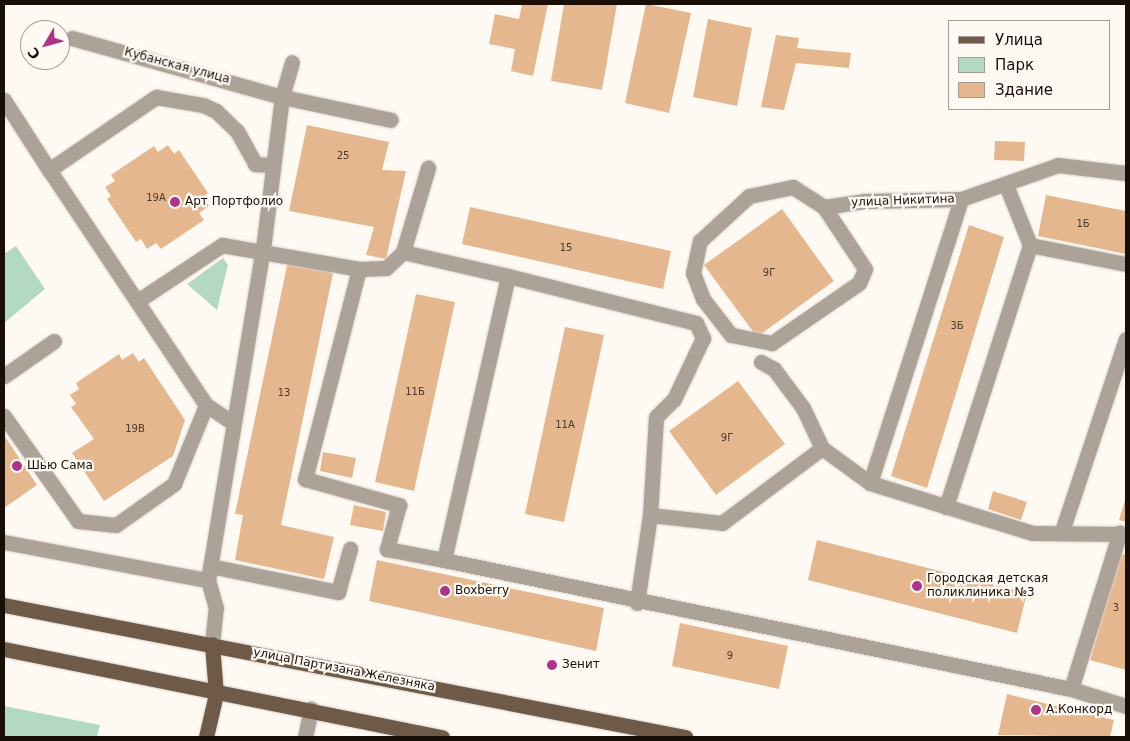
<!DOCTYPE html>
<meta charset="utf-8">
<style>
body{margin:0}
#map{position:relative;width:1130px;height:741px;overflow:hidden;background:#fff9f4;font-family:"DejaVu Sans",sans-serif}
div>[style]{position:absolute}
.green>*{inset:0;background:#b4d9c2}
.building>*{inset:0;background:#e5b78e}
.roads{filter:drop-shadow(0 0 1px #dad4ce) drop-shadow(0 0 1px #dad4ce)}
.minor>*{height:15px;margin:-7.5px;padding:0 7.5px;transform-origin:7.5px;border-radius:7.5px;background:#ada297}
.major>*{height:15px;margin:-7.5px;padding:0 7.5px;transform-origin:7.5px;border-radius:7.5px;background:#6e5a47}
.dots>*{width:14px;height:14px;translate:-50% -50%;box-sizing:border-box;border:2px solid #fff9f4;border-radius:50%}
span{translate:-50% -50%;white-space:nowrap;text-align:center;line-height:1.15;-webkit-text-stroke:4.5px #fff9f4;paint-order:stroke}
.number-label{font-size:10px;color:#4c3929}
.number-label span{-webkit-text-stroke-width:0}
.street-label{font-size:12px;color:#190f07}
.poi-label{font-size:12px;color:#190f07}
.left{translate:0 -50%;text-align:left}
.frame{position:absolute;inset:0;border:5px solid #190f07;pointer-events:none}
.legend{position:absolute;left:948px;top:20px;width:162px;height:90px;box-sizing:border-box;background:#fff9f4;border:1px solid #a39b95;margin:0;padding:6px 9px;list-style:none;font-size:15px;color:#190f07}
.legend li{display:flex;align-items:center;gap:10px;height:25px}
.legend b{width:25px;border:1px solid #a39b95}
.north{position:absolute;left:20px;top:20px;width:50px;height:50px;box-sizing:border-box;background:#fff9f4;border:1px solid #a39b95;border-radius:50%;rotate:233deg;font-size:14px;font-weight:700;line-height:20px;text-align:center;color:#190f07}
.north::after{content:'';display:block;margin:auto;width:18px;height:22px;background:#af3487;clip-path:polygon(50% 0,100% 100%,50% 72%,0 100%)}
</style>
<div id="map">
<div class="green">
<i style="clip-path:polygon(16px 246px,45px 289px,4px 323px,4px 254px)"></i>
<i style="clip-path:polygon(223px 258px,228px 265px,217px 310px,187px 284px)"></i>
<i style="clip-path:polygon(4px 706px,100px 725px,97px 737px,4px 737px)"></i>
</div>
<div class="building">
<i style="clip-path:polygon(522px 4px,548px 4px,533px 76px,511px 71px,515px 49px,489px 44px,495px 14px,519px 19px)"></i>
<i style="clip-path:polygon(564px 4px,617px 4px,602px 90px,551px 81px)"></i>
<i style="clip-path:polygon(646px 4px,691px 13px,669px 113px,625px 103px)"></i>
<i style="clip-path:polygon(708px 19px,752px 28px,737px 106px,693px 97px)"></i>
<i style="clip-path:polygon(776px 35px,799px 38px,797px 48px,851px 53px,849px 68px,796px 63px,784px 110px,761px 107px)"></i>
<i style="clip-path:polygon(307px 125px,389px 142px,382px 170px,406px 171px,386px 259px,366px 255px,374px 227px,289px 211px)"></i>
<i style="clip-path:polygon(995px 141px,1025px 142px,1024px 161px,994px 160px)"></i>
<i style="clip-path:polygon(168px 145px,174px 154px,179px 150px,208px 193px,203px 197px,209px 206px,199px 213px,204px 220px,161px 249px,156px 243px,147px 249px,141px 239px,136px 242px,107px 199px,111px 196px,105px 187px,115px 181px,111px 175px,154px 146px,158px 152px)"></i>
<i style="clip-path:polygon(1046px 195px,1126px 211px,1126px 254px,1038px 236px)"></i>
<i style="clip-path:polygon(470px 207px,671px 251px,663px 289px,462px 244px)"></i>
<i style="clip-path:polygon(782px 209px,834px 281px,757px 337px,704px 265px)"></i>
<i style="clip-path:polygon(969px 225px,1004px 237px,927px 488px,891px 476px)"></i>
<i style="clip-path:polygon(288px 261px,333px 273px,281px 525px,334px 537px,324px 579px,235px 560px,243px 515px,235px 514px)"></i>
<i style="clip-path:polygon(416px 294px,455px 302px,414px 491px,375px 482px)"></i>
<i style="clip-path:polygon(565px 327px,604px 335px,564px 522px,525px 514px)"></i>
<i style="clip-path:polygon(133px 353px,139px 362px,144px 358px,185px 420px,173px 456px,104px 501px,72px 453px,94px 439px,71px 407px,76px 404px,70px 395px,79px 389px,76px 383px,119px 354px,122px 360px)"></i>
<i style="clip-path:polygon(738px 381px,785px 444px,716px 495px,669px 431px)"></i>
<i style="clip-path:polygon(4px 435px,37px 485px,4px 508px)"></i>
<i style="clip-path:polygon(323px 452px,356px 458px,352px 478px,320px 471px)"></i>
<i style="clip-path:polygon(993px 491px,1027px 502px,1021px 520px,988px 509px)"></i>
<i style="clip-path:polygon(1126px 497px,1126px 522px,1119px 520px)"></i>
<i style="clip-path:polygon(354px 505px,386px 512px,383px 531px,350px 525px)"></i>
<i style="clip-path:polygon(817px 540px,1027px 593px,1017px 633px,808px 580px)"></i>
<i style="clip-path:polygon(1120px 553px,1126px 555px,1126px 670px,1090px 660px)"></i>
<i style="clip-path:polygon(377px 560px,604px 608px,596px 651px,369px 601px)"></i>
<i style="clip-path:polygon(680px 623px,788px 646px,779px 689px,672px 666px)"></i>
<i style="clip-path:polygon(1007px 694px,1114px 720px,1110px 737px,998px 735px)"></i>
</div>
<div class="roads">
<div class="minor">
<i style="left:72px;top:38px;width:218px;rotate:15.7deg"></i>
<i style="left:282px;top:97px;width:111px;rotate:11.9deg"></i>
<i style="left:4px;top:100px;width:83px;rotate:57.3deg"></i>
<i style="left:793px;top:187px;width:37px;rotate:33deg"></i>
<i style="left:824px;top:207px;width:74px;rotate:56.5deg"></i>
<i style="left:865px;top:269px;width:15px;rotate:113deg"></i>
<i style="left:859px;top:283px;width:106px;rotate:145.4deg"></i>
<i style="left:772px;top:343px;width:42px;rotate:-169deg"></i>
<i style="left:731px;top:335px;width:46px;rotate:-127.9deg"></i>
<i style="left:703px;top:299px;width:28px;rotate:-111deg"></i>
<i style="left:693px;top:273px;width:33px;rotate:-78deg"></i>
<i style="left:700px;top:241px;width:67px;rotate:-42.6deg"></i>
<i style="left:749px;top:196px;width:45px;rotate:-11.6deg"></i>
<i style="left:824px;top:207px;width:40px;rotate:-8.5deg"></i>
<i style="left:864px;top:201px;width:97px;rotate:-1.2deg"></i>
<i style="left:961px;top:199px;width:103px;rotate:-19.3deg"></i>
<i style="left:1058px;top:165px;width:68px;rotate:6.7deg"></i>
<i style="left:1030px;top:245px;width:98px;rotate:11.2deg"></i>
<i style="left:403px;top:252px;width:88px;rotate:-73.4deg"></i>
<i style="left:359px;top:269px;width:217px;rotate:104.4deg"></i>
<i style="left:305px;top:479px;width:98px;rotate:15.5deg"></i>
<i style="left:399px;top:505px;width:46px;rotate:105.3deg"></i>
<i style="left:387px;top:549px;width:58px;rotate:10.9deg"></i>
<i style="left:508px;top:276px;width:194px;rotate:14deg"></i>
<i style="left:696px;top:323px;width:17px;rotate:65deg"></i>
<i style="left:703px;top:338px;width:68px;rotate:115.4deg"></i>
<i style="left:674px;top:399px;width:25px;rotate:135deg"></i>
<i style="left:656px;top:417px;width:98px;rotate:93.5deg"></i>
<i style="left:650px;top:515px;width:72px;rotate:6.3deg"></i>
<i style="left:722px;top:523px;width:125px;rotate:-36.9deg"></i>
<i style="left:139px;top:300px;width:100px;rotate:-33.5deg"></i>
<i style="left:222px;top:245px;width:139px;rotate:9.9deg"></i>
<i style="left:359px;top:269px;width:27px;rotate:-2deg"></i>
<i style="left:386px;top:268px;width:23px;rotate:-43deg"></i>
<i style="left:403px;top:252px;width:108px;rotate:12.9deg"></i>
<i style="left:508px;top:276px;width:291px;rotate:102.7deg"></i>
<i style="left:444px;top:560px;width:640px;rotate:11.63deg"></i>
<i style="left:1071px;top:689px;width:58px;rotate:17.2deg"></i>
<i style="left:761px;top:362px;width:15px;rotate:28deg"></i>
<i style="left:774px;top:369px;width:49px;rotate:53.4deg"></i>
<i style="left:803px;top:408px;width:44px;rotate:64.6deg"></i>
<i style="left:822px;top:448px;width:59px;rotate:36.1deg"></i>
<i style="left:870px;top:483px;width:170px;rotate:17.1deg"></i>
<i style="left:1033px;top:533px;width:93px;rotate:0.6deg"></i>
<i style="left:4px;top:376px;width:61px;rotate:-35deg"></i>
<i style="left:4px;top:416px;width:128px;rotate:54.8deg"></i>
<i style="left:78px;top:521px;width:38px;rotate:6deg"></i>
<i style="left:116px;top:525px;width:71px;rotate:-35.3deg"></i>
<i style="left:174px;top:484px;width:85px;rotate:-67.9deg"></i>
<i style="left:233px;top:423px;width:32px;rotate:-146deg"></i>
<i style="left:206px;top:405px;width:283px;rotate:-123.7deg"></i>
<i style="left:49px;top:170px;width:130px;rotate:-34.3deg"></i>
<i style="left:156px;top:97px;width:48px;rotate:9.7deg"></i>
<i style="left:203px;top:105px;width:14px;rotate:25deg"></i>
<i style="left:216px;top:111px;width:29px;rotate:44deg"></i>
<i style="left:237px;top:131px;width:38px;rotate:61deg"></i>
<i style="left:255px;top:164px;width:16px;rotate:4deg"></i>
<i style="left:870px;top:483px;width:298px;rotate:-72.2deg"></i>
<i style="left:946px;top:507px;width:275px;rotate:-72.2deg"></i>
<i style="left:1030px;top:245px;width:65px;rotate:-111.8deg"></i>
<i style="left:1062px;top:531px;width:202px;rotate:-71.6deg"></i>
<i style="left:4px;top:542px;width:208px;rotate:10.6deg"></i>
<i style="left:210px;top:566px;width:131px;rotate:11.5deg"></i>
<i style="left:338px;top:592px;width:45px;rotate:-74.4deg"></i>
<i style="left:637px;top:603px;width:89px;rotate:-81.6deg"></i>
<i style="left:212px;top:644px;width:36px;rotate:-84deg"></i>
<i style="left:216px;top:608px;width:29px;rotate:-106deg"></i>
<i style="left:208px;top:580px;width:336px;rotate:-80.6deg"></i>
<i style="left:263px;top:249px;width:153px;rotate:-82.9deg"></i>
<i style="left:282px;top:97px;width:36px;rotate:-74deg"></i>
<i style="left:1071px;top:689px;width:164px;rotate:-72.7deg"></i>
<i style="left:305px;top:737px;width:29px;rotate:-78deg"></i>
</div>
<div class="major">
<i style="left:4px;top:605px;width:694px;rotate:10.97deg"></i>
<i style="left:4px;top:649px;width:447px;rotate:11.4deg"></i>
<i style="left:206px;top:737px;width:44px;rotate:-76.9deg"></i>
<i style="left:216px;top:694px;width:50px;rotate:-94.6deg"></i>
</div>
</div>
<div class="dots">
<i style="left:175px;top:202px;background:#af3487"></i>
<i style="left:17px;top:466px;background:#af3487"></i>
<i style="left:917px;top:586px;background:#af3487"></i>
<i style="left:445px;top:591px;background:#af3487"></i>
<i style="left:552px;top:665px;background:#af3487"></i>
<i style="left:1036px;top:710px;background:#af3487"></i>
</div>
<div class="number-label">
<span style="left:343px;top:156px">25</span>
<span style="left:156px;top:198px">19А</span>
<span style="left:1083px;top:224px">1Б</span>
<span style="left:566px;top:248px">15</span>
<span style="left:769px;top:273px">9Г</span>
<span style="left:957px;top:326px">3Б</span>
<span style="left:415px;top:392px">11Б</span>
<span style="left:284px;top:393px">13</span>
<span style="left:565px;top:425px">11А</span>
<span style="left:135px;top:429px">19В</span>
<span style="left:727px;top:438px">9Г</span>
<span style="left:1116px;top:608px">3</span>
<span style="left:730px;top:656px">9</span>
</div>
<div class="street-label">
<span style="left:177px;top:66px;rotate:15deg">Кубанская улица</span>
<span style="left:903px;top:201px;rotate:-2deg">улица Никитина</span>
<span style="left:344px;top:670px;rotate:11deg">улица Партизана Железняка</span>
</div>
<div class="poi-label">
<span class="left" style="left:185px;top:202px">Арт Портфолио</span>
<span class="left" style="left:27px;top:466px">Шью Сама</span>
<span class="left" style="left:927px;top:586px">Городская детская<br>поликлиника №3</span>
<span class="left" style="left:455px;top:591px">Boxberry</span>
<span class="left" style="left:562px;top:665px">Зенит</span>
<span class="left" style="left:1046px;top:710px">А.Конкорд</span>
</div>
<div class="frame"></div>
<ul class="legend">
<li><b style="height:6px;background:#6e5a47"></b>Улица</li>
<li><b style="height:14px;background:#b4d9c2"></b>Парк</li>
<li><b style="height:14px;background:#e5b78e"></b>Здание</li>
</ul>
<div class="north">С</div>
</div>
